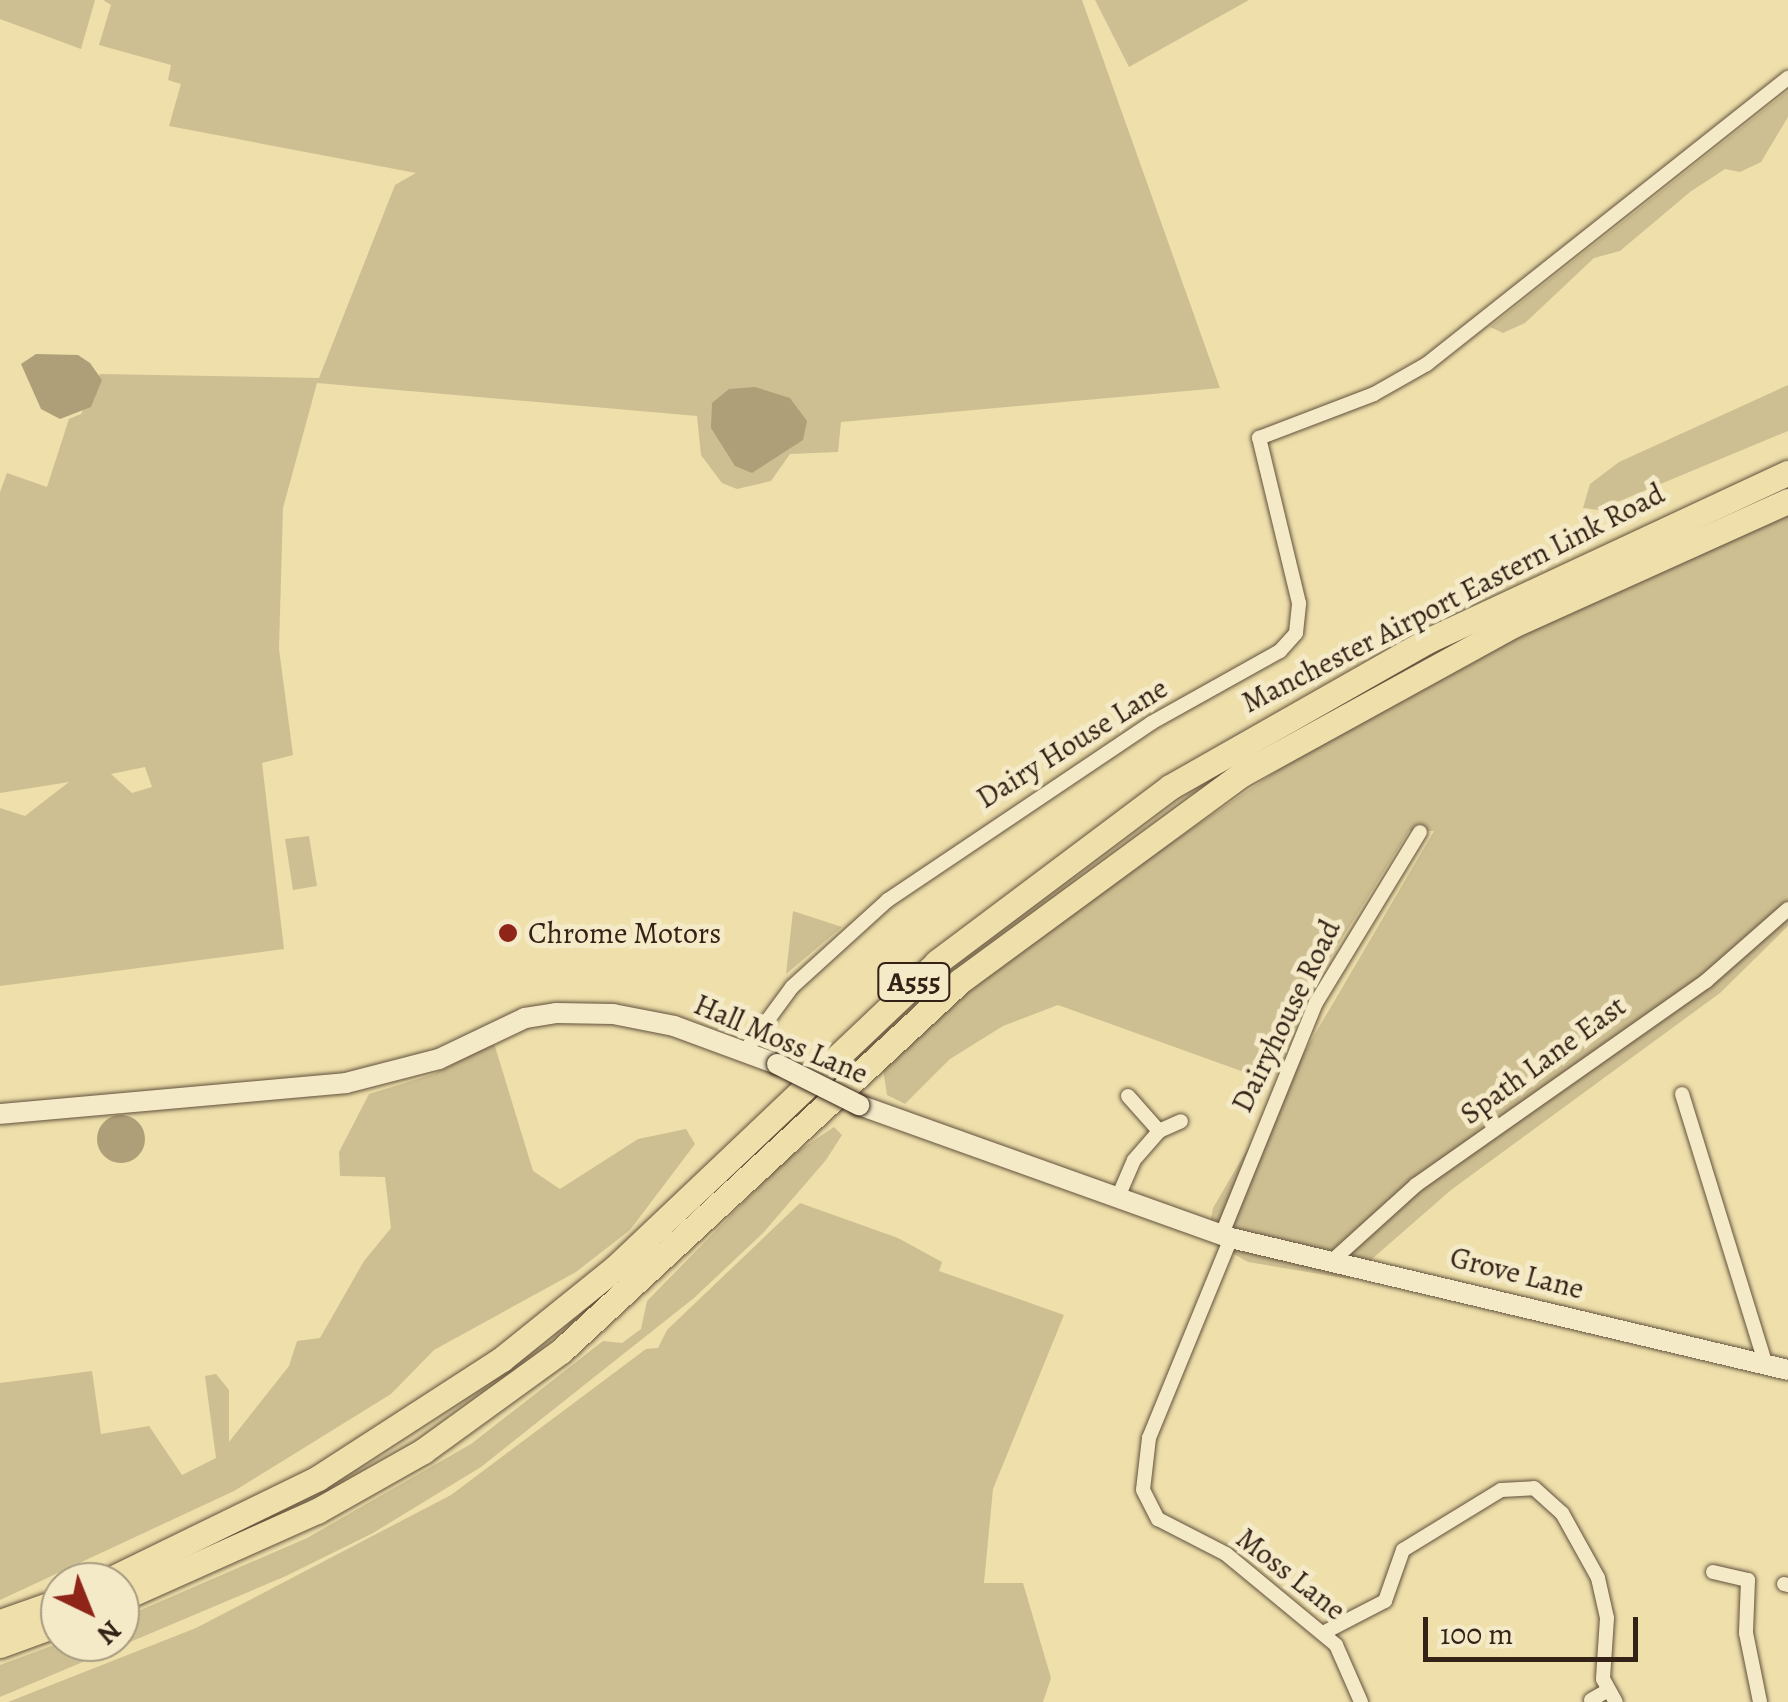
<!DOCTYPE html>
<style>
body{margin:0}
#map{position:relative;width:1788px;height:1702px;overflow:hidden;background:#eedfab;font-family:Alegreya,serif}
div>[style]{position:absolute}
.green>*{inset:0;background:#cebf92}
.water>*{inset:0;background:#af9f79}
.round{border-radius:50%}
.roads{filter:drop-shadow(0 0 2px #62513c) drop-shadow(0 0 2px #62513c)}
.street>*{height:14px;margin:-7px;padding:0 7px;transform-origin:7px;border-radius:7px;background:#f4eac8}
.secondary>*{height:20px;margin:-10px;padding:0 10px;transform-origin:10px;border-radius:10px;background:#f4eac8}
.highway>*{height:25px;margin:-12.5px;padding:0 12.5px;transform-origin:12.5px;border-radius:12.5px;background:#eedfab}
.bridges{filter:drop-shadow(0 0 2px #342217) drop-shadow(0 0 2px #342217)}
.secondary-bridge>*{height:20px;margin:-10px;padding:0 10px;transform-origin:10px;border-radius:10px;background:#f4eac8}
.dots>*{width:28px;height:28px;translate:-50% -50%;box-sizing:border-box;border:5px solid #f4eac8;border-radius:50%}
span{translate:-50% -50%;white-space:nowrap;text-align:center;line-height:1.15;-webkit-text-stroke:10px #f4eac8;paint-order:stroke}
.shield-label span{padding:2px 8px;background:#f4eac8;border:2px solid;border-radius:8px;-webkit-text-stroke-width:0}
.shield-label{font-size:28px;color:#342217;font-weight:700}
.street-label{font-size:30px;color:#342217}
.poi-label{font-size:30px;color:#342217}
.left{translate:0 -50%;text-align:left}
.north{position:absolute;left:40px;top:1562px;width:100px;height:100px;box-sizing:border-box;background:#f4eac8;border:2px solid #a79a81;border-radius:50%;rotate:137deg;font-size:28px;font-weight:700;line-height:40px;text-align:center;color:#342217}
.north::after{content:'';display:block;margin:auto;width:35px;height:45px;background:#8f2418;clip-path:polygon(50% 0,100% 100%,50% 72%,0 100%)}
.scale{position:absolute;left:1423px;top:1617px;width:215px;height:45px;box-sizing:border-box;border:5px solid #342217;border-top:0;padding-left:12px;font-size:30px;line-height:35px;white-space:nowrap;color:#342217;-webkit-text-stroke:8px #f4eac8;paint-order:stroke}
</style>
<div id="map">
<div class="green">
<i style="clip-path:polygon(0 0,95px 0,81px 49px,0 19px)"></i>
<i style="clip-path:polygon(evenodd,103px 0,1082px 0,1220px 388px,841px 422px,838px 452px,790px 454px,771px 481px,737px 489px,722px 483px,701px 455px,697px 416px,317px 383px,283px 508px,279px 649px,293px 755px,262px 763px,284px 949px,0 986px,0 808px,25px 816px,69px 782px,0 793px,0 492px,7px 473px,47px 487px,69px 419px,81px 414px,100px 374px,319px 378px,395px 185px,416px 173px,169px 126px,181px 84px,168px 80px,171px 65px,99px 45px,111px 5px,103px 0,145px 767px,152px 787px,132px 793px,111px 774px,145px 767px)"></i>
<i style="clip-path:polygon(1095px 0,1249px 0,1129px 67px)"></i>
<i style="clip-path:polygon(1788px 91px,1788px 117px,1761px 162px,1740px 172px,1725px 169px,1690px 192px,1620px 251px,1594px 258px,1525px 323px,1503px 333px,1490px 327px)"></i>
<i style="clip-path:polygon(1788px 385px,1788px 431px,1598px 510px,1583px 508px,1590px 484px,1619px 462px)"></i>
<i style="clip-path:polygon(1788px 510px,1788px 926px,1720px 993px,1451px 1190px,1349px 1279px,1248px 1262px,1207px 1239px,1213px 1208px,1434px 831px,1409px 831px,1323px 969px,1269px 1081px,1058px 1005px,1003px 1026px,950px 1059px,905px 1104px,887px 1095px,882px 1063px,971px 986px,1059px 918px,1364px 712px,1605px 591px)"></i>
<i style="clip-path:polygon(309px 836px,317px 886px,293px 890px,285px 839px)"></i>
<i style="clip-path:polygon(793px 911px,842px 927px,786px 974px)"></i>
<i style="clip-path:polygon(494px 1043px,533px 1171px,560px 1189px,638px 1139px,686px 1129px,695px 1144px,630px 1230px,576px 1272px,434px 1350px,391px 1394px,234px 1491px,0 1600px,0 1383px,92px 1371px,101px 1434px,149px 1426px,182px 1475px,216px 1458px,205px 1376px,216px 1374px,229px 1390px,229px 1442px,289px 1366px,297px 1341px,320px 1338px,364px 1261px,391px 1228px,385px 1177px,340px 1176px,339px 1152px,369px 1094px,434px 1074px)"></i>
<i style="clip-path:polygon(834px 1127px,842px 1135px,826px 1160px,763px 1233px,694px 1298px,481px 1467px,373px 1533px,286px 1576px,0 1697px,0 1665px,62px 1642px,120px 1642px,120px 1619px,307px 1538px,471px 1444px,603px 1341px,622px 1343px,641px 1329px,647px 1301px,786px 1159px)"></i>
<i style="clip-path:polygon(800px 1203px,898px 1238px,942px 1262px,939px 1271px,1064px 1315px,993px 1489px,984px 1583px,1023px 1583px,1051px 1678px,1043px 1702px,8px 1702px,196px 1628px,451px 1495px,646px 1349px,658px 1348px,667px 1330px)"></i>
</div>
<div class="water">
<i style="clip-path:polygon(36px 354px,78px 355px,90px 363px,102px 380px,91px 407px,60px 419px,41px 409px,21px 364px)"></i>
<i style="clip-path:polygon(755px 387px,790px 398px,807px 421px,803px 440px,752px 473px,735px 466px,711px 428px,712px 403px,729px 389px)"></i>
<i class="round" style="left:97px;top:1115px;width:48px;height:48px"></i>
</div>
<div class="roads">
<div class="street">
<i style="left:745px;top:1051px;width:79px;rotate:-53.7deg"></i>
<i style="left:792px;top:987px;width:130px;rotate:-42.2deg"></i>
<i style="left:888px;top:900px;width:317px;rotate:-33.9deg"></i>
<i style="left:1151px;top:723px;width:148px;rotate:-29.2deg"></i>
<i style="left:1280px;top:651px;width:24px;rotate:-48deg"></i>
<i style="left:1296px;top:633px;width:30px;rotate:-84deg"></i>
<i style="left:1299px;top:603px;width:170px;rotate:-103.6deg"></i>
<i style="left:1259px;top:438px;width:123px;rotate:-20.9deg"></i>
<i style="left:1374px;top:394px;width:61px;rotate:-29.5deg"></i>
<i style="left:1427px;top:364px;width:461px;rotate:-38.4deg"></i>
<i style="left:1682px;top:1094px;width:284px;rotate:72.8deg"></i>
<i style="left:1128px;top:1096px;width:47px;rotate:48.5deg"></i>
<i style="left:1118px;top:1197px;width:40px;rotate:-66.6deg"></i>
<i style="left:1134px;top:1160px;width:38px;rotate:-49deg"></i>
<i style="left:1159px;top:1131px;width:24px;rotate:-24deg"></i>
<i style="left:1222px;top:1234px;width:249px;rotate:-67.9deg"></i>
<i style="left:1316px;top:1003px;width:200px;rotate:-58.7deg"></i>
<i style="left:1231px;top:1238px;width:216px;rotate:112.3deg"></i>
<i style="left:1149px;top:1438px;width:52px;rotate:96.6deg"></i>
<i style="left:1143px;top:1490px;width:33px;rotate:63deg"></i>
<i style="left:1158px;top:1519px;width:76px;rotate:27.2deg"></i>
<i style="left:1226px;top:1554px;width:143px;rotate:39.6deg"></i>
<i style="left:1336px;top:1645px;width:62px;rotate:66.3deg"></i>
<i style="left:1333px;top:1260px;width:112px;rotate:-42.1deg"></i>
<i style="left:1416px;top:1185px;width:355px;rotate:-35.1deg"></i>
<i style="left:1706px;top:981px;width:109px;rotate:-41.3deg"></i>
<i style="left:1713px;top:1572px;width:36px;rotate:13deg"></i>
<i style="left:1748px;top:1580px;width:53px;rotate:92.2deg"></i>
<i style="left:1746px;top:1633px;width:70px;rotate:78.5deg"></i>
<i style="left:1784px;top:1584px;width:4px;rotate:14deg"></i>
<i style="left:1323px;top:1633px;width:70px;rotate:-27.3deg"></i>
<i style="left:1385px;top:1601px;width:54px;rotate:-70.6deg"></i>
<i style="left:1403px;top:1550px;width:115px;rotate:-31.5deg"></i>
<i style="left:1501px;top:1490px;width:33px;rotate:-3deg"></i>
<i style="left:1534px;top:1488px;width:38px;rotate:42deg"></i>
<i style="left:1562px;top:1513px;width:74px;rotate:61deg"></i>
<i style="left:1598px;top:1578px;width:41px;rotate:77.3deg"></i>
<i style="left:1607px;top:1618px;width:61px;rotate:93.8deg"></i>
<i style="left:1603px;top:1679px;width:26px;rotate:61deg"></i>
<i style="left:1591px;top:1700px;width:20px;rotate:-30deg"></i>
</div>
<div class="secondary">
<i style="left:859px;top:1105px;width:395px;rotate:19.7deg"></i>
<i style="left:1231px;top:1238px;width:572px;rotate:13.33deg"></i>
<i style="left:0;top:1114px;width:347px;rotate:-5.1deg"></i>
<i style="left:346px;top:1083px;width:96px;rotate:-14.5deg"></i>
<i style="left:439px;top:1059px;width:95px;rotate:-25.5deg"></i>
<i style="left:525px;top:1018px;width:31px;rotate:-9deg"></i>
<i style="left:556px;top:1013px;width:57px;rotate:1deg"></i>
<i style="left:613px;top:1014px;width:62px;rotate:11.1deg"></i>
<i style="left:674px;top:1026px;width:110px;rotate:20.3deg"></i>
</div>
<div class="highway">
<i style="left:105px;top:1582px;width:237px;rotate:-26deg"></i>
<i style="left:318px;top:1478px;width:219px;rotate:-32.9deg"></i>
<i style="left:502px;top:1359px;width:146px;rotate:-38.9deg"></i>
<i style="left:616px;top:1267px;width:443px;rotate:-43.5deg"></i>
<i style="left:937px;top:962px;width:291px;rotate:-36.9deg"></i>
<i style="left:1170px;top:787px;width:296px;rotate:-29.6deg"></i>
<i style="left:1427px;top:641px;width:398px;rotate:-25deg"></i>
<i style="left:120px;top:1599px;width:216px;rotate:-24.1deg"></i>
<i style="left:317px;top:1511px;width:122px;rotate:-29.5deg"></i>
<i style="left:423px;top:1451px;width:170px;rotate:-35.9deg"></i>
<i style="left:561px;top:1351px;width:544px;rotate:-42.84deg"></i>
<i style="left:960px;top:981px;width:350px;rotate:-36.3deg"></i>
<i style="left:1242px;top:774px;width:309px;rotate:-28.8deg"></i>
<i style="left:1513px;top:625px;width:302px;rotate:-24.3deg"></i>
<i style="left:0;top:1622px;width:64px;rotate:-19.3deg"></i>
<i style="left:0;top:1645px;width:64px;rotate:-20.1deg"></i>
</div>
</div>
<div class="bridges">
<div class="secondary-bridge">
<i style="left:777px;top:1064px;width:92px;rotate:26.6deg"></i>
</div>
</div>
<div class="dots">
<i style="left:508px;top:933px;background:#8f2418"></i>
</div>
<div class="shield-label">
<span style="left:914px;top:982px">A555</span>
</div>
<div class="street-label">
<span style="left:1453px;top:598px;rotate:-27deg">Manchester Airport Eastern Link Road</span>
<span style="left:1072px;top:743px;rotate:-32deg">Dairy House Lane</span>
<span style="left:1286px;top:1016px;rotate:-64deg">Dairyhouse Road</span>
<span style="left:781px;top:1039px;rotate:23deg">Hall Moss Lane</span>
<span style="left:1543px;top:1060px;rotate:-36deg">Spath Lane East</span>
<span style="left:1517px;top:1273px;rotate:14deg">Grove Lane</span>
<span style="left:1291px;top:1574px;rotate:38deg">Moss Lane</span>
</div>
<div class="poi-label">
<span class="left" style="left:528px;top:933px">Chrome Motors</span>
</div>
<div class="north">N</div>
<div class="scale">100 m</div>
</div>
